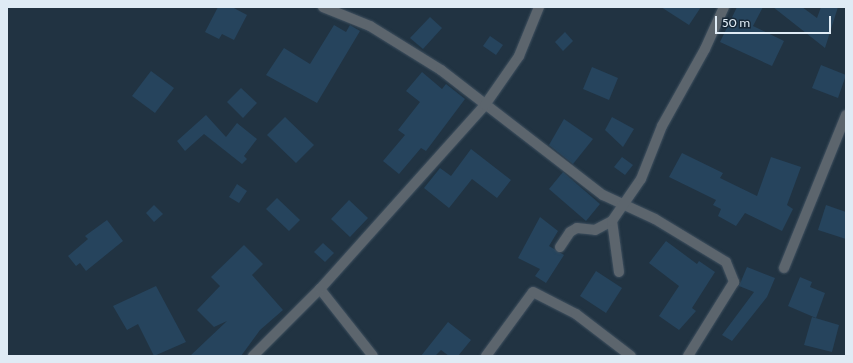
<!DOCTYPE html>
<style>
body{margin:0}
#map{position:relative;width:853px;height:363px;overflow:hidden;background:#213342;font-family:Cabin,sans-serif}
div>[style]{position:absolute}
.building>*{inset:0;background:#26445d}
.roads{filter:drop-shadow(0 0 1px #3f505f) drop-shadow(0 0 1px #3f505f)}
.street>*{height:10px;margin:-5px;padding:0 5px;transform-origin:5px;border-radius:5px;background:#5c656d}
span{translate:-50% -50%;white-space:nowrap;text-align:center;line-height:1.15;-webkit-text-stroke:4px #172837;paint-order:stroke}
.frame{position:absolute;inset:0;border:8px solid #dfebf5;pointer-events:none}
.scale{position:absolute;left:715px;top:16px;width:116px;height:18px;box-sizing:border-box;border:2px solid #dfebf5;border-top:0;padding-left:5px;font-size:12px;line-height:14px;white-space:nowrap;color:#dfebf5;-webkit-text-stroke:3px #172837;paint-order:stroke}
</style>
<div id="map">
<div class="building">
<i style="clip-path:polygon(218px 7px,232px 7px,247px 15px,234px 40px,222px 34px,219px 39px,205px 32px)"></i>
<i style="clip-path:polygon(661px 7px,701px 7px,689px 25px)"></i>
<i style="clip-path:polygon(737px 7px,763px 7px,753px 26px,784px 41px,772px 66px,720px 42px)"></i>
<i style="clip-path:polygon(773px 7px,802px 7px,817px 18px,821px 7px,838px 7px,825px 48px)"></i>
<i style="clip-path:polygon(430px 17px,442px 28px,423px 49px,410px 38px)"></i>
<i style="clip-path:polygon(334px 25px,346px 32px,350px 25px,360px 31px,317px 103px,266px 75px,284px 48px,310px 64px)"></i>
<i style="clip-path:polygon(565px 32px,573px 41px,563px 51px,555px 42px)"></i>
<i style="clip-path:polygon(490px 36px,503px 45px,496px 55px,483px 46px)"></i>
<i style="clip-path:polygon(821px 65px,846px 75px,838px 98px,812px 88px)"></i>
<i style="clip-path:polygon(592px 67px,618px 78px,609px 100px,583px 89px)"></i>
<i style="clip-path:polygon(151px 71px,174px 88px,155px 113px,132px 96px)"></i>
<i style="clip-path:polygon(422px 72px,442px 89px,446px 84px,465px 99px,426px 151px,421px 148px,399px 174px,383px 161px,405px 135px,398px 130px,420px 102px,406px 91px)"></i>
<i style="clip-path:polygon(241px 88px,257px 103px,243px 118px,227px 102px)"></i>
<i style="clip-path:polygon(206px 115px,226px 137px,237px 123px,257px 139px,244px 156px,247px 159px,242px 164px,204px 134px,185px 151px,177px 141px)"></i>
<i style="clip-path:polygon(285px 117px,314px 145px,296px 163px,267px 135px)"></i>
<i style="clip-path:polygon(612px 117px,634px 129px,623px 147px,605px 130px)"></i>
<i style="clip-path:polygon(564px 119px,593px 139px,573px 164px,549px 145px)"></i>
<i style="clip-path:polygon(471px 149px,511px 180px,497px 198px,472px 179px,449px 208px,424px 188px,440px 168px,451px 176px)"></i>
<i style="clip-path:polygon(682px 153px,723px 173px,720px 178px,757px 196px,771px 157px,801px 167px,787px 205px,793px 209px,782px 231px,745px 213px,736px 226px,718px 216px,721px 209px,713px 205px,716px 200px,669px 177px)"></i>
<i style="clip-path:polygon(622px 157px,633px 165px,625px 175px,614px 167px)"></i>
<i style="clip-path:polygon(563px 172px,600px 204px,586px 221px,549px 189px)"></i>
<i style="clip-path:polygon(237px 184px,247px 191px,239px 203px,229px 197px)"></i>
<i style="clip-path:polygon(277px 198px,300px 220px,289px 231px,266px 209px)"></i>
<i style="clip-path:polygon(349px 200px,368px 218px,350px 237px,331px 219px)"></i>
<i style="clip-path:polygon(154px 205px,163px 214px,154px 222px,146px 213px)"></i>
<i style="clip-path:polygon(826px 205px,846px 212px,846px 239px,818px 230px)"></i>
<i style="clip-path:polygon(540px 217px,558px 231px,549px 246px,564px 255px,546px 283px,535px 276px,540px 269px,518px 258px)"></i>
<i style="clip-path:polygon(107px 220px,123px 241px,86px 271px,80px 263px,76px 266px,68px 256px,88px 239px,85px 236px)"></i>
<i style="clip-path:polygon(666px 241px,697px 264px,699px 261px,715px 272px,692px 308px,696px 311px,679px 330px,659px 316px,679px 286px,649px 263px)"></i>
<i style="clip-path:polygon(323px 243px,334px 253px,325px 262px,314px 252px)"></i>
<i style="clip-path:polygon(244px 245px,263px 264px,252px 275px,283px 310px,260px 330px,241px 356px,190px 356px,227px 321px,214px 327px,197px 310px,220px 286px,211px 277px)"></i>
<i style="clip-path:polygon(747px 267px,775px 278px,767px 297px,732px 341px,722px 335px,754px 292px,739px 286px)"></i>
<i style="clip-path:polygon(596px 271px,622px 288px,606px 313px,580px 296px)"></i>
<i style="clip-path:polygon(800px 277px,812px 282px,810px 287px,825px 293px,816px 318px,788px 306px)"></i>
<i style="clip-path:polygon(156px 286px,186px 342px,154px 356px,138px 324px,127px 330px,113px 306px)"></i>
<i style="clip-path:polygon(812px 317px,839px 325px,832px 352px,804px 345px)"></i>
<i style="clip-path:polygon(448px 322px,471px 340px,458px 356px,449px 356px,441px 350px,435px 356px,421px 356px)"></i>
</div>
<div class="roads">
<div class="street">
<i style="left:323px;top:7px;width:51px;rotate:22deg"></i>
<i style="left:370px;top:26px;width:84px;rotate:31.8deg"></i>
<i style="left:441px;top:70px;width:205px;rotate:37.7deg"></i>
<i style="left:603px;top:195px;width:57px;rotate:24.8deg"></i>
<i style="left:655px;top:219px;width:83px;rotate:31.2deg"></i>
<i style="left:726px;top:262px;width:22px;rotate:68deg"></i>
<i style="left:734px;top:282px;width:87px;rotate:121.9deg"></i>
<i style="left:560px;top:247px;width:18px;rotate:-56deg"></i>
<i style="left:570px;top:232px;width:8px;rotate:-30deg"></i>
<i style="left:577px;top:228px;width:18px;rotate:6deg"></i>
<i style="left:595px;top:230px;width:19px;rotate:-28deg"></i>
<i style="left:784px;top:268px;width:165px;rotate:-67.9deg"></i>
<i style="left:619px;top:272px;width:51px;rotate:-97.8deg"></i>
<i style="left:612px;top:221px;width:51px;rotate:-55.4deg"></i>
<i style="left:641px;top:179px;width:57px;rotate:-68.4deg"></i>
<i style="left:662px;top:126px;width:88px;rotate:-60.8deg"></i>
<i style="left:705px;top:49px;width:46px;rotate:-65.7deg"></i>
<i style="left:320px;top:289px;width:85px;rotate:51.7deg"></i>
<i style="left:253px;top:356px;width:95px;rotate:-45deg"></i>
<i style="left:320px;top:289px;width:247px;rotate:-48.1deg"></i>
<i style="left:485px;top:105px;width:60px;rotate:-55.2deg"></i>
<i style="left:519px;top:56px;width:53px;rotate:-67.8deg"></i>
<i style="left:486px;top:356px;width:79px;rotate:-53.7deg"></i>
<i style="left:533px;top:292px;width:48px;rotate:27.1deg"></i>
<i style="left:576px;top:314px;width:69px;rotate:37.4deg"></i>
</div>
</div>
<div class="frame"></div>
<div class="scale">50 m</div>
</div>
